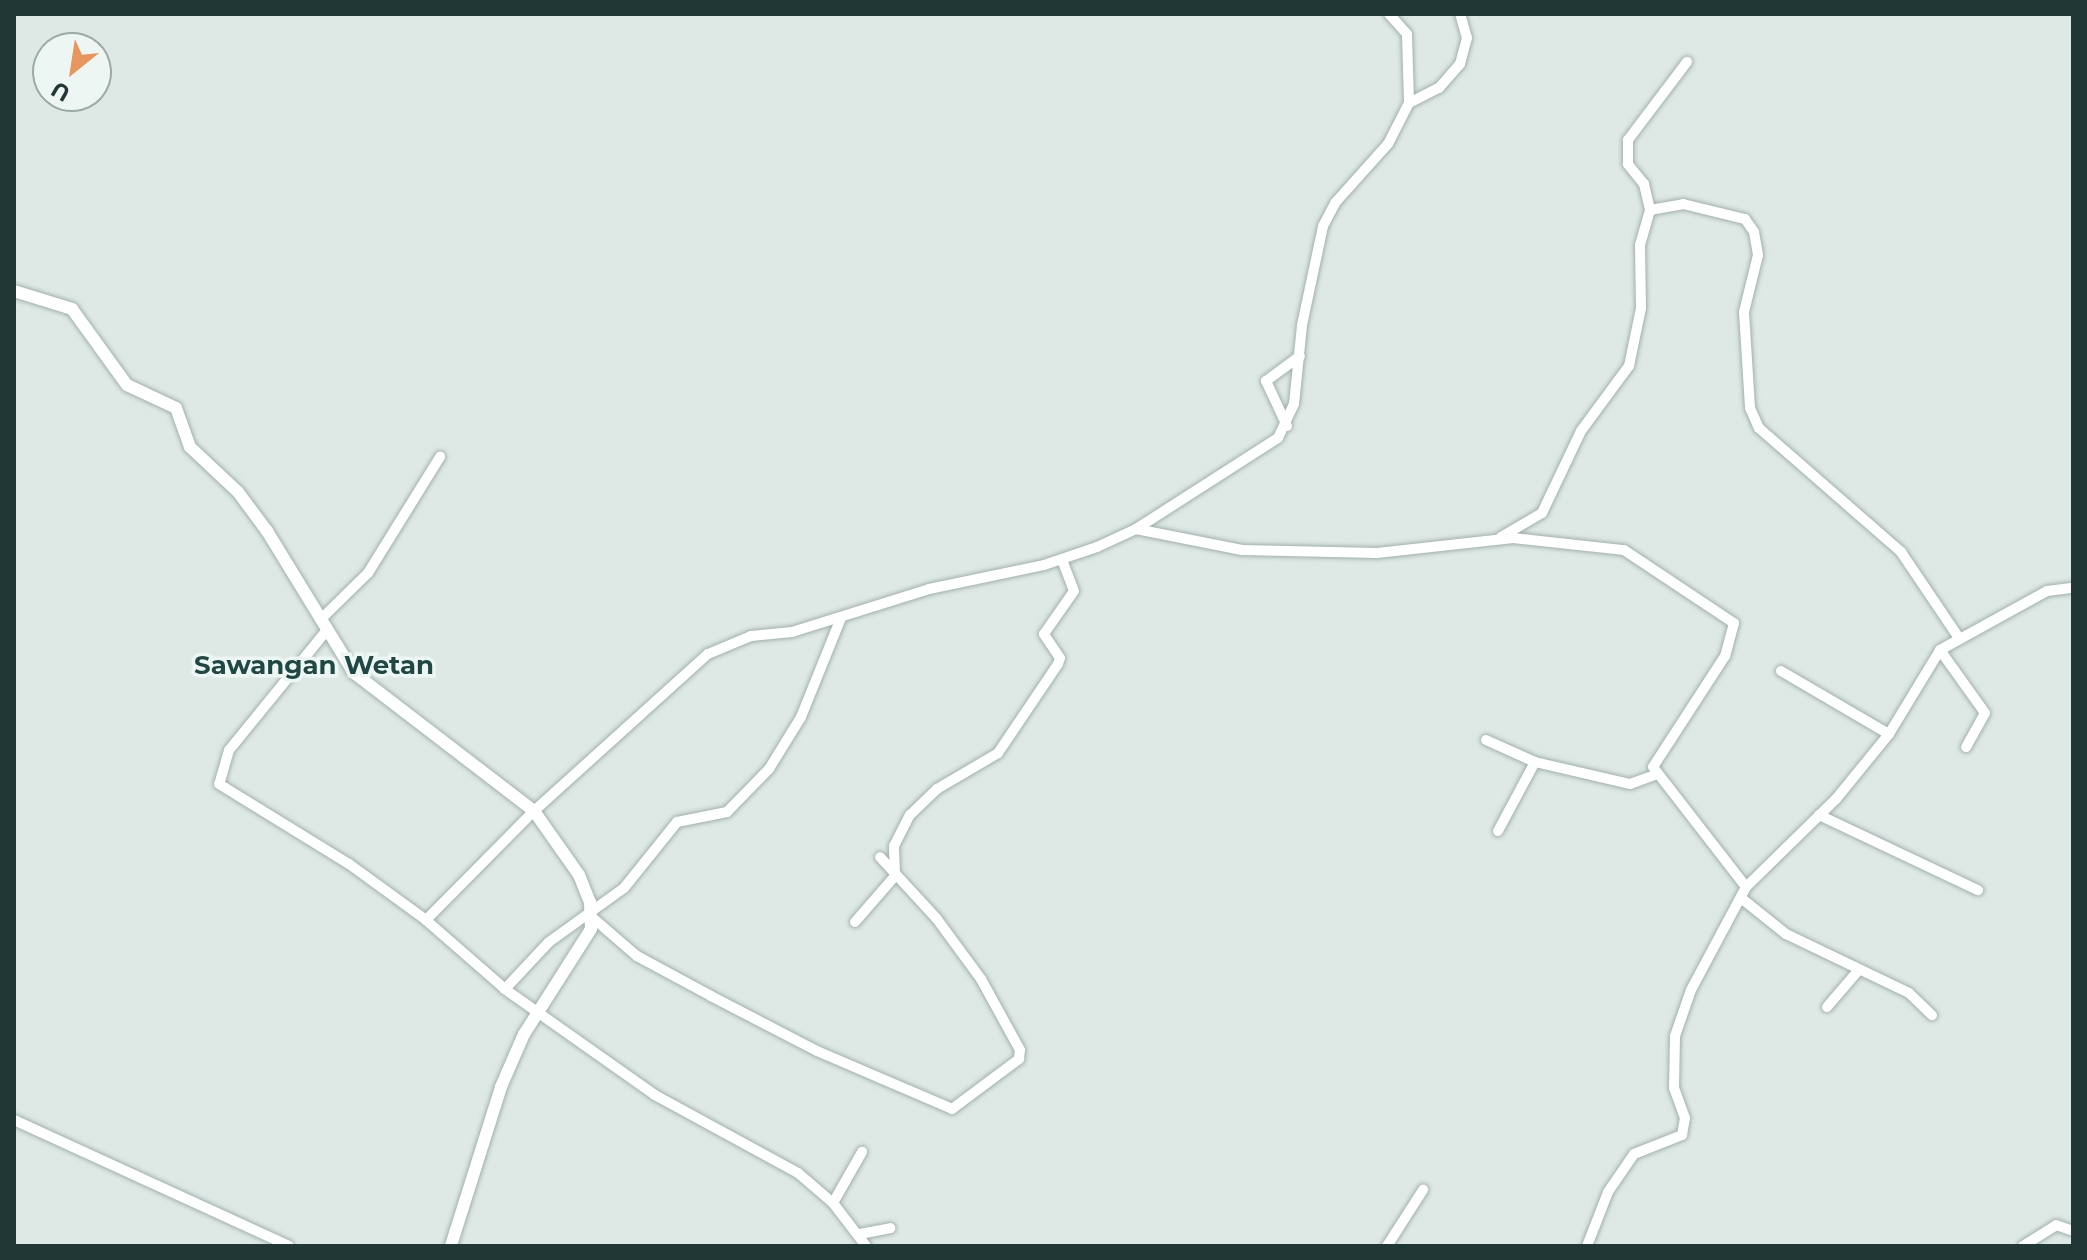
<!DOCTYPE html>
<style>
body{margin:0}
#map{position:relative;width:2087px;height:1260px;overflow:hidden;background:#dee9e6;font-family:Montserrat,sans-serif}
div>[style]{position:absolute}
.roads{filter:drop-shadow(0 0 2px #a2b0ad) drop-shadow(0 0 2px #a2b0ad)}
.minor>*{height:10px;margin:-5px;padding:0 5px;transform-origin:5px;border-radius:5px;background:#fff}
.tertiary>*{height:12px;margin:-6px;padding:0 6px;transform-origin:6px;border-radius:6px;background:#fff}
span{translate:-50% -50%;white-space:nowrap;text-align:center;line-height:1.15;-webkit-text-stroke:7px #eef6f3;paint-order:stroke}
.quarter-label{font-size:26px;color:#1f4744;font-weight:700}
.frame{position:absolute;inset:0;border:16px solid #213735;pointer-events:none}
.north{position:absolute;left:32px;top:32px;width:80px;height:80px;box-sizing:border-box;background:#eef6f3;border:2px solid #9caaa7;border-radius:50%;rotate:210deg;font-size:22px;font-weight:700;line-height:32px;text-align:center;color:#213735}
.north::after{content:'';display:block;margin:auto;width:28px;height:36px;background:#e8955e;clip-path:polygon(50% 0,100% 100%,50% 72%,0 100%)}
</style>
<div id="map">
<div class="roads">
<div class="minor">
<i style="left:1409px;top:103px;width:34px;rotate:-27deg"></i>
<i style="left:1439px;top:88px;width:32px;rotate:-49deg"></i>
<i style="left:1460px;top:64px;width:27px;rotate:-75deg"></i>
<i style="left:1467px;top:38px;width:25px;rotate:-106deg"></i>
<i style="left:1650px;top:210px;width:34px;rotate:-10deg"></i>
<i style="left:1683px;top:204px;width:64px;rotate:13.6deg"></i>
<i style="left:1745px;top:219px;width:16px;rotate:55deg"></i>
<i style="left:1754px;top:232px;width:23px;rotate:80deg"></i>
<i style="left:1758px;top:255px;width:59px;rotate:103.8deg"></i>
<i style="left:1744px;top:312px;width:96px;rotate:86.4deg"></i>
<i style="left:1750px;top:408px;width:22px;rotate:66deg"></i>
<i style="left:1759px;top:428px;width:189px;rotate:41.1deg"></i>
<i style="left:1901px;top:552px;width:104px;rotate:56deg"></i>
<i style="left:1287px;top:426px;width:50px;rotate:-115deg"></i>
<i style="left:1266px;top:381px;width:42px;rotate:-36.3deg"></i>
<i style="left:1136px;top:529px;width:108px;rotate:11.2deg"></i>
<i style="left:1242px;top:550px;width:135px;rotate:1.3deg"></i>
<i style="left:1377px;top:553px;width:137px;rotate:-6.3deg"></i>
<i style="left:1513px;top:538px;width:112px;rotate:6.2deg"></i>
<i style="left:1624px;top:550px;width:132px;rotate:33.6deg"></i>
<i style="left:1734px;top:623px;width:34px;rotate:105deg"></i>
<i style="left:1725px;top:656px;width:132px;rotate:123deg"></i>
<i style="left:1653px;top:767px;width:152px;rotate:52.2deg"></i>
<i style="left:1746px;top:887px;width:126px;rotate:-44.4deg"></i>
<i style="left:1836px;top:799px;width:84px;rotate:-50.8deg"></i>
<i style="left:1889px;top:734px;width:98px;rotate:-58.7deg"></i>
<i style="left:1940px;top:650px;width:122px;rotate:-28.9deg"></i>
<i style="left:2047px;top:591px;width:26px;rotate:-7deg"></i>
<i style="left:1501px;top:537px;width:48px;rotate:-30.3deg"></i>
<i style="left:1542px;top:513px;width:91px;rotate:-64.6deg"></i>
<i style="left:1581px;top:431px;width:81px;rotate:-53.6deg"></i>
<i style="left:1629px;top:366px;width:59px;rotate:-78.3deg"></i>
<i style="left:1641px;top:308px;width:63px;rotate:-90.9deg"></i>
<i style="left:1640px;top:245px;width:36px;rotate:-74deg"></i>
<i style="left:1650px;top:210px;width:27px;rotate:-103deg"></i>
<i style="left:1644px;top:184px;width:26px;rotate:-129deg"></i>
<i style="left:1628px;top:164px;width:24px;rotate:-90deg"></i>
<i style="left:1628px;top:140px;width:98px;rotate:-52.9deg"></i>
<i style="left:322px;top:618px;width:64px;rotate:-44.4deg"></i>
<i style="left:368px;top:573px;width:137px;rotate:-58.2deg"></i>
<i style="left:327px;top:630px;width:155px;rotate:129.2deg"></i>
<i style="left:229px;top:750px;width:35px;rotate:106deg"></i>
<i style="left:219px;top:784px;width:153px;rotate:31.6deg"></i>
<i style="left:349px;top:864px;width:95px;rotate:36deg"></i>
<i style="left:1940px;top:650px;width:77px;rotate:54.5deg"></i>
<i style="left:1985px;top:713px;width:39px;rotate:119deg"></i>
<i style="left:1781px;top:671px;width:125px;rotate:30.3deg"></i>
<i style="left:1486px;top:740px;width:54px;rotate:24.2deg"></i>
<i style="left:1819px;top:815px;width:176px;rotate:25.3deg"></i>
<i style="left:1498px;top:831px;width:78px;rotate:-61.8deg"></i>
<i style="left:1535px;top:762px;width:98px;rotate:13deg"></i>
<i style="left:1630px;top:784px;width:29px;rotate:-20deg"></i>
<i style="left:1741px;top:898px;width:58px;rotate:38.7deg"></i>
<i style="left:1786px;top:934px;width:136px;rotate:25.6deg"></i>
<i style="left:1909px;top:993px;width:32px;rotate:44deg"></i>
<i style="left:594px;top:919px;width:57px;rotate:40.7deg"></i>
<i style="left:637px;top:956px;width:84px;rotate:28.4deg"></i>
<i style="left:711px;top:996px;width:119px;rotate:27.4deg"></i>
<i style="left:817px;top:1051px;width:147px;rotate:23.2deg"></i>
<i style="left:952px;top:1109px;width:84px;rotate:-36.7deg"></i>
<i style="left:1019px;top:1059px;width:9px;rotate:-84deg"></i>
<i style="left:1020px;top:1050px;width:81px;rotate:-118.8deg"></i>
<i style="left:981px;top:979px;width:74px;rotate:-126.3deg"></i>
<i style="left:937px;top:919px;width:84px;rotate:-132.6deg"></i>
<i style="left:855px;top:922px;width:61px;rotate:-49deg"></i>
<i style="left:895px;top:876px;width:30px;rotate:-92deg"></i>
<i style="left:894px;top:846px;width:35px;rotate:-63deg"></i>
<i style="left:910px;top:815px;width:37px;rotate:-44deg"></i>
<i style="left:937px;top:789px;width:71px;rotate:-30.5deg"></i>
<i style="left:998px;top:753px;width:107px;rotate:-56deg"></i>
<i style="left:1058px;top:664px;width:6px;rotate:-72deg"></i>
<i style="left:1060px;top:658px;width:29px;rotate:-124deg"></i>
<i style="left:1044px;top:634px;width:52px;rotate:-55.1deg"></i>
<i style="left:1074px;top:591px;width:34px;rotate:-111deg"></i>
<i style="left:505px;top:989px;width:64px;rotate:-46.9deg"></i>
<i style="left:549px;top:942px;width:92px;rotate:-35.8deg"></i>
<i style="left:624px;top:888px;width:85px;rotate:-51.2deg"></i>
<i style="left:677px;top:822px;width:51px;rotate:-11.3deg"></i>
<i style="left:727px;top:812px;width:60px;rotate:-45.7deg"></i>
<i style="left:769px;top:769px;width:61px;rotate:-58.4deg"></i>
<i style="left:801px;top:717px;width:107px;rotate:-68deg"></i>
<i style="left:1827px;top:1007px;width:48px;rotate:-49.3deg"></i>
<i style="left:14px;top:1120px;width:302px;rotate:24.6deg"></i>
<i style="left:833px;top:1203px;width:59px;rotate:-60.4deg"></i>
<i style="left:860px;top:1234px;width:31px;rotate:-11deg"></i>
<i style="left:866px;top:1246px;width:54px;rotate:-127.5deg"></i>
<i style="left:833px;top:1203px;width:46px;rotate:-139.4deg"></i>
<i style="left:798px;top:1173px;width:163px;rotate:-151.4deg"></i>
<i style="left:655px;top:1095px;width:184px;rotate:-144.8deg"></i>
<i style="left:505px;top:989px;width:105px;rotate:-138.9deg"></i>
<i style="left:426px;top:920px;width:153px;rotate:-45.3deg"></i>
<i style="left:534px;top:811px;width:234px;rotate:-42.1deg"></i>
<i style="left:708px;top:654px;width:47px;rotate:-22.7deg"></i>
<i style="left:751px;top:636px;width:41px;rotate:-5.6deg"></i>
<i style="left:792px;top:632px;width:144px;rotate:-17.4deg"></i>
<i style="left:929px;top:589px;width:117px;rotate:-11.8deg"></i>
<i style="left:1044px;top:565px;width:56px;rotate:-18.8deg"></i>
<i style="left:1097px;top:547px;width:43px;rotate:-24.8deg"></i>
<i style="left:1136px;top:529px;width:169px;rotate:-32.7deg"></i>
<i style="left:1278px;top:438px;width:38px;rotate:-65deg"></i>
<i style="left:1294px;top:404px;width:79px;rotate:-84.2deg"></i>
<i style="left:1302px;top:325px;width:101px;rotate:-78deg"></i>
<i style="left:1323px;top:226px;width:26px;rotate:-62deg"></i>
<i style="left:1335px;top:203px;width:79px;rotate:-48.1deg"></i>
<i style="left:1388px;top:144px;width:46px;rotate:-62.9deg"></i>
<i style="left:1409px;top:103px;width:69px;rotate:-91.7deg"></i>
<i style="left:1407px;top:34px;width:27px;rotate:-132deg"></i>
<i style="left:1387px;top:1246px;width:67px;rotate:-57.3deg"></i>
<i style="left:1587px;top:1246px;width:58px;rotate:-68.7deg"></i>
<i style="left:1608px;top:1192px;width:46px;rotate:-55.6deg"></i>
<i style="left:1634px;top:1154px;width:52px;rotate:-21.6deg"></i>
<i style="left:1682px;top:1135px;width:17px;rotate:-80deg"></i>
<i style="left:1685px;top:1118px;width:32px;rotate:-110deg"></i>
<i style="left:1674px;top:1088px;width:52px;rotate:-88.9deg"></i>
<i style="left:1675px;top:1036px;width:49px;rotate:-70.8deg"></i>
<i style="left:1691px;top:990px;width:117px;rotate:-61.9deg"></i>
<i style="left:2023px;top:1246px;width:39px;rotate:-32deg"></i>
<i style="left:2056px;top:1225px;width:18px;rotate:19deg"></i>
</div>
<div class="tertiary">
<i style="left:14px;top:291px;width:61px;rotate:17.2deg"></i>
<i style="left:72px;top:309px;width:94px;rotate:54.1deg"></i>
<i style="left:127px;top:385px;width:54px;rotate:25.1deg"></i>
<i style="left:176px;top:408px;width:41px;rotate:70.3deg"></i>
<i style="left:190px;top:447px;width:66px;rotate:43.2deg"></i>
<i style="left:238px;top:492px;width:49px;rotate:53.4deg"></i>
<i style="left:267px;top:531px;width:167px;rotate:58.5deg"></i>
<i style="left:354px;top:673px;width:227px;rotate:37.5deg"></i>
<i style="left:534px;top:811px;width:78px;rotate:54.9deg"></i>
<i style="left:579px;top:875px;width:29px;rotate:68deg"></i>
<i style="left:590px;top:902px;width:27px;rotate:88deg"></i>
<i style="left:591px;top:929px;width:125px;rotate:122.5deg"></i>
<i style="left:524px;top:1034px;width:58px;rotate:113.5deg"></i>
<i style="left:501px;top:1087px;width:167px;rotate:107.5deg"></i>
</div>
</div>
<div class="quarter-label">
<span style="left:314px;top:666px">Sawangan Wetan</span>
</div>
<div class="frame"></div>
<div class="north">U</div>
</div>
